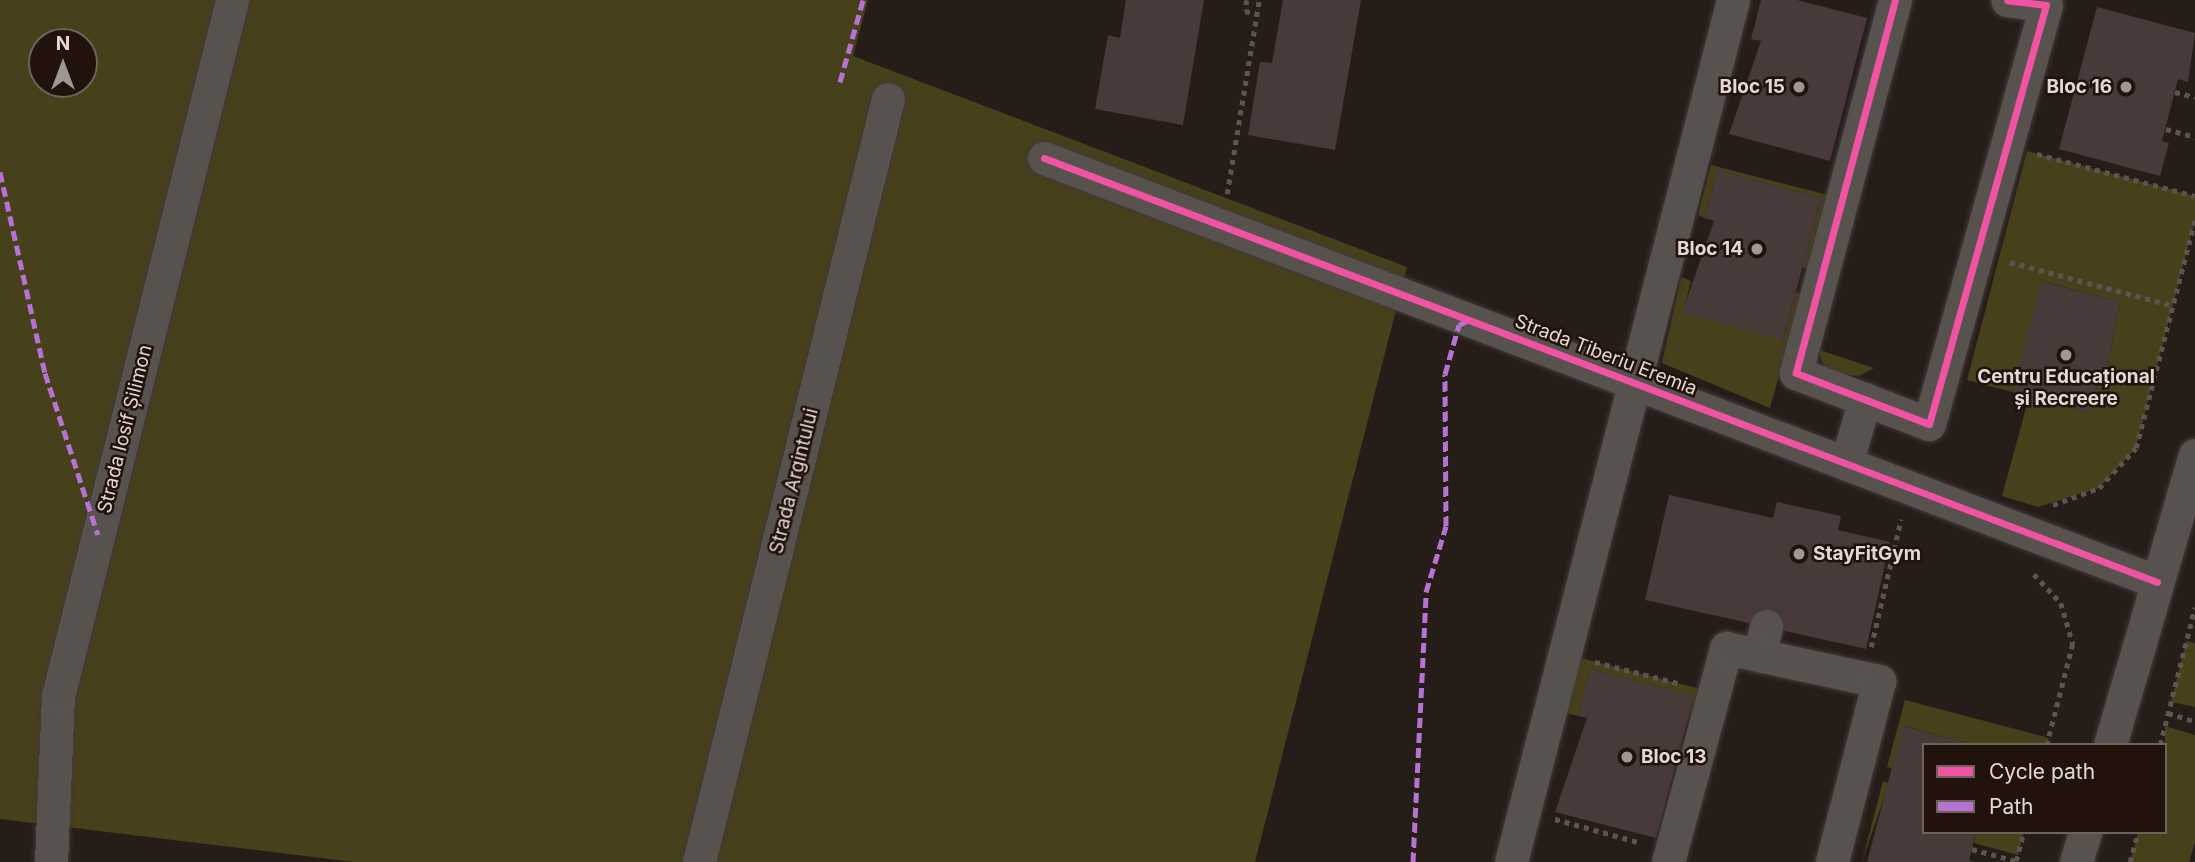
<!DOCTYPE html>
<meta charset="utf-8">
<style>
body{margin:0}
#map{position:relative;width:2195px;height:862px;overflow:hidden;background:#261d19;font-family:Inter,sans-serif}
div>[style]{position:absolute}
.green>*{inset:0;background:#46401b}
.building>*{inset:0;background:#483a39}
.path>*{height:4.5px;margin-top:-2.25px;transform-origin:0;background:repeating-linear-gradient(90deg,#5b5451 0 5px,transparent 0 10px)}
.roads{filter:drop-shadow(0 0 2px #413a37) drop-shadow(0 0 2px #413a37)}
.minor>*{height:33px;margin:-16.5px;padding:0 16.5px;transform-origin:16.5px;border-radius:16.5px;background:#58524f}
.quiet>*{height:5px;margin-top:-2.5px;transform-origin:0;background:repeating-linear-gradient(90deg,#b673d3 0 10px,transparent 0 15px)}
.cycleway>*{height:7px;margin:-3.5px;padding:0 3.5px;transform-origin:3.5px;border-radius:3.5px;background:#f153a3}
.dots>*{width:19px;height:19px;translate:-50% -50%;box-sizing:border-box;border:4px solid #21120b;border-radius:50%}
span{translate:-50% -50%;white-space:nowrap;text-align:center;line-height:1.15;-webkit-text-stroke:5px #21120b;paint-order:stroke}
.poi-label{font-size:19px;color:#e3d8d3;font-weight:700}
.right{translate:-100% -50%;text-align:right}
.left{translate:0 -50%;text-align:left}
.street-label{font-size:19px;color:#e3d8d3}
.legend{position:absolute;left:1922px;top:743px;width:245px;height:91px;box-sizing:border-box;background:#21120b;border:2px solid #6f615b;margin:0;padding:9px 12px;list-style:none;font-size:21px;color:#e3d8d3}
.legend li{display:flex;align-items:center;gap:14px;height:35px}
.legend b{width:35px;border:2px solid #6f615b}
.north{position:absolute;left:28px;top:28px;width:70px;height:70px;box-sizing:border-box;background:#21120b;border:2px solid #6f615b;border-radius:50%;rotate:0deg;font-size:19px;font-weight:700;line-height:28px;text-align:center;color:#e3d8d3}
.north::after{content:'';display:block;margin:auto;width:24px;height:32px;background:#a19792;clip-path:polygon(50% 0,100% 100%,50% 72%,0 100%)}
</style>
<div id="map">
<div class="green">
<i style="clip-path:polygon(evenodd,0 0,868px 0,853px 56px,1407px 267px,1255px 862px,354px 862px,0 819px,0 0,42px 42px,84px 42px,84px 84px,42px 84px,42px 42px)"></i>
<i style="clip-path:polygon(2027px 151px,2195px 196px,2195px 220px,2136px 448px,2099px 488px,2038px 507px,2002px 496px,2029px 397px,2089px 413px,2101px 372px,2106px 373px,2120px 302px,2043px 281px,2012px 392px,1967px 380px)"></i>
<i style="clip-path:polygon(1711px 165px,1828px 195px,1808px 269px,1802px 267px,1821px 198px,1717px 170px,1705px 218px,1698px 215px)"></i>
<i style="clip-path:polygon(1681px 277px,1691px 281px,1683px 313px,1783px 339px,1796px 292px,1802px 294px,1770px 408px,1662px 363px)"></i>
<i style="clip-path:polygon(1819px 350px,1874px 368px,1859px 376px,1842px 374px,1823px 366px)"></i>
<i style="clip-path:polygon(2186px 641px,2195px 643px,2195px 707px,2171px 702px)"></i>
<i style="clip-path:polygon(1581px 658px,1700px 689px,1685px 746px,1693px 696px,1590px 669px,1578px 716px,1567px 713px)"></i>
<i style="clip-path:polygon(1905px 700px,2049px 738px,2047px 745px,1975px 745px,1904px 726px,1892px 769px,1887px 767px)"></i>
<i style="clip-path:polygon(2165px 726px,2195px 735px,2195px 842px,2189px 862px,2130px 862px,2138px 832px,2165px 832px)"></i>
<i style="clip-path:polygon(1883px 781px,1889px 783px,1862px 862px)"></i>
<i style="clip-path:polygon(1976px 832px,2024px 832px,2018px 855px,1974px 843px)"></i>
</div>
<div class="building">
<i style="clip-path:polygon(1126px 0,1204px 0,1183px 125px,1095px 109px,1108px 35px,1120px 38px)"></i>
<i style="clip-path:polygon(1283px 0,1361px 0,1335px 150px,1248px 135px,1260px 62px,1272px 63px)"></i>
<i style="clip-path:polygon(1761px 0,1797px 0,1867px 18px,1830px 161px,1729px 134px,1761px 41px,1751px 39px)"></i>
<i style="clip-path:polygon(2097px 7px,2195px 33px,2188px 82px,2178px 79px,2162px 141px,2169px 143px,2160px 176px,2059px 149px)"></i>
<i style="clip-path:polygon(1717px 170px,1821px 198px,1783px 340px,1682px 313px,1714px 221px,1705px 218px)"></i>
<i style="clip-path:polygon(2042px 281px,2120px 302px,2106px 373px,2101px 372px,2089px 413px,2012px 392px)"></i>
<i style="clip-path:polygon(1669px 495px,1773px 518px,1777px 502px,1841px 516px,1838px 530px,1890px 542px,1866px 649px,1645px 600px)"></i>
<i style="clip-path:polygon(1590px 669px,1694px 696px,1656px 838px,1555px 812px,1587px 718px,1578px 716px)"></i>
<i style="clip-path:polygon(1903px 726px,1971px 744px,1924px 745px,1924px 832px,1976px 832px,1969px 860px,1975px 862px,1867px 862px)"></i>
</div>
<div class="path">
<i style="left:1247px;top:0;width:11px;rotate:100deg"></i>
<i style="left:1245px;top:11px;width:12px;rotate:14deg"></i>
<i style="left:2175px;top:92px;width:21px;rotate:14deg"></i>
<i style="left:2166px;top:129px;width:30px;rotate:15deg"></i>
<i style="left:2037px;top:154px;width:163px;rotate:14.9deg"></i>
<i style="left:1227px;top:194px;width:197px;rotate:-80.6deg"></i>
<i style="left:2010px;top:262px;width:170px;rotate:15deg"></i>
<i style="left:2053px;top:505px;width:49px;rotate:-20.3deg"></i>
<i style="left:2099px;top:488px;width:54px;rotate:-47.2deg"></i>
<i style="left:2136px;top:448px;width:236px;rotate:-75.5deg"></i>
<i style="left:2034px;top:574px;width:40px;rotate:47deg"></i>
<i style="left:2061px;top:603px;width:43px;rotate:73.7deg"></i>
<i style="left:2073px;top:644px;width:104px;rotate:104.4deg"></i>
<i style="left:1871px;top:647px;width:131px;rotate:-76.8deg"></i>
<i style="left:1595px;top:662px;width:89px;rotate:14.3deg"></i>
<i style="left:2168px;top:713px;width:28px;rotate:17deg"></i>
<i style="left:2160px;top:745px;width:142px;rotate:-75.8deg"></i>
<i style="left:1555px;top:819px;width:86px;rotate:15.5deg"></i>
<i style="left:1972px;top:849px;width:46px;rotate:15.3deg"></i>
<i style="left:2016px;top:861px;width:30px;rotate:-75deg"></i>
<i style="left:2130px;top:862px;width:31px;rotate:-75deg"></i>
</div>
<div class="roads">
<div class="minor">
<i style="left:1895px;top:0;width:386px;rotate:104.9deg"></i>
<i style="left:1796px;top:373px;width:142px;rotate:21deg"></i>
<i style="left:1929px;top:424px;width:435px;rotate:-74.4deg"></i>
<i style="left:2046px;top:5px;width:39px;rotate:-173deg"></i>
<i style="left:1044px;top:158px;width:1191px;rotate:20.85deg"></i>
<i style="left:1846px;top:464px;width:68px;rotate:-73.7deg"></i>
<i style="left:1759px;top:655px;width:30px;rotate:-76deg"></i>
<i style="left:2110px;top:745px;width:302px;rotate:-73.7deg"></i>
<i style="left:51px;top:862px;width:166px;rotate:-87.6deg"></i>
<i style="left:58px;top:696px;width:717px;rotate:-75.96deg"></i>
<i style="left:699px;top:862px;width:786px;rotate:-76.09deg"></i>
<i style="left:1511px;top:862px;width:890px;rotate:-75.56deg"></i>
<i style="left:1668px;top:862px;width:222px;rotate:-74.8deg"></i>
<i style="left:1726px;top:648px;width:157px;rotate:12.2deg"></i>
<i style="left:1879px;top:681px;width:187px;rotate:104.6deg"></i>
<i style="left:2076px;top:862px;width:31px;rotate:-73deg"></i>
</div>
</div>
<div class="quiet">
<i style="left:840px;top:82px;width:85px;rotate:-74.3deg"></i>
<i style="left:0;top:172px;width:206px;rotate:77.4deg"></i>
<i style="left:45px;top:373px;width:170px;rotate:71.9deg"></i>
<i style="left:1413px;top:862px;width:270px;rotate:-87.2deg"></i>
<i style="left:1426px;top:592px;width:69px;rotate:-73.1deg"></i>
<i style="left:1446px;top:526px;width:152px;rotate:-90.4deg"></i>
<i style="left:1445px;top:374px;width:51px;rotate:-74.1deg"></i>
<i style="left:1459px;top:325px;width:11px;rotate:-27deg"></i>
</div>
<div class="cycleway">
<i style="left:1895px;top:0;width:386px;rotate:104.9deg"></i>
<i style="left:1796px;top:373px;width:142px;rotate:21deg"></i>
<i style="left:1929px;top:424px;width:435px;rotate:-74.4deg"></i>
<i style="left:2046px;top:5px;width:39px;rotate:-173deg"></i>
<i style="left:1044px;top:158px;width:1191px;rotate:20.85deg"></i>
</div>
<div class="dots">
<i style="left:1799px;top:87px;background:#a19792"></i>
<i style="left:2126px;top:87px;background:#a19792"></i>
<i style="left:1757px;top:249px;background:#a19792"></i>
<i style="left:2066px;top:355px;background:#a19792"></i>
<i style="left:1799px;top:554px;background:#a19792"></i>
<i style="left:1627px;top:757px;background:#a19792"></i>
</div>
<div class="poi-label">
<span class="right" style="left:1785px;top:87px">Bloc 15</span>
<span class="right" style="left:2112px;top:87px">Bloc 16</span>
<span class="right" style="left:1743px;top:249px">Bloc 14</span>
<span style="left:2066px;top:388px">Centru Educațional<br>și Recreere</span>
<span class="left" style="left:1813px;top:554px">StayFitGym</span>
<span class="left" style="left:1641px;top:757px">Bloc 13</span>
</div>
<div class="street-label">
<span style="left:1606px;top:355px;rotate:21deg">Strada Tiberiu Eremia</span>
<span style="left:125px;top:429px;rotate:-76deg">Strada Iosif Șilimon</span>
<span style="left:794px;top:481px;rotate:-76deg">Strada Argintului</span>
</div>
<ul class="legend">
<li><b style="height:9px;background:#f153a3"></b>Cycle path</li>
<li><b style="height:9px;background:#b673d3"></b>Path</li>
</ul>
<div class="north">N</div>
</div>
